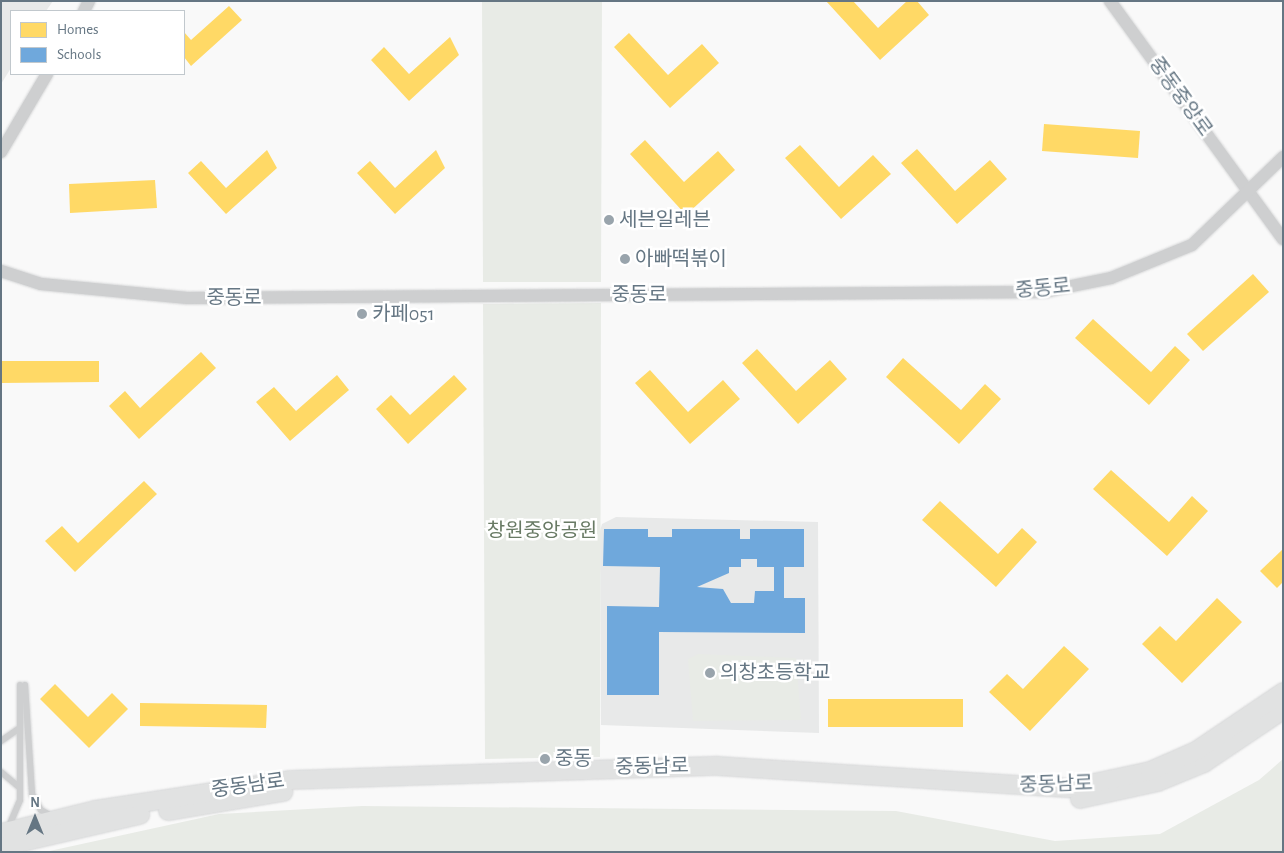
<!DOCTYPE html>
<meta charset="utf-8">
<style>
body{margin:0}
#map{position:relative;width:1284px;height:853px;overflow:hidden;background:#f9f9f9;font-family:"Alegreya Sans","Noto Sans KR",sans-serif}
div>[style]{position:absolute}
.built>*{inset:0;background:#e8e9e9}
.green>*{inset:0;background:#e8ebe6}
.homes>*{inset:0;background:#ffd966}
.schools>*{inset:0;background:#6fa8dc}
.roads{filter:drop-shadow(0 0 1px #d5d6d7) drop-shadow(0 0 1px #d5d6d7)}
.lane>*{height:6px;margin:-3px;padding:0 3px;transform-origin:3px;border-radius:3px;background:#cecfd0}
.street>*{height:12px;margin:-6px;padding:0 6px;transform-origin:6px;border-radius:6px;background:#cecfd0}
.secondary>*{height:18px;margin:-9px;padding:0 9px;transform-origin:9px;border-radius:9px;background:#e1e2e2}
.dots>*{width:14px;height:14px;translate:-50% -50%;box-sizing:border-box;border:2px solid #fff;border-radius:50%}
span{translate:-50% -50%;white-space:nowrap;text-align:center;line-height:1.15;-webkit-text-stroke:5px #fff;paint-order:stroke}
.street-label{font-size:20px;color:#657683}
.poi-label{font-size:20px;color:#657683}
.left{translate:0 -50%;text-align:left}
.park-label{font-size:20px;color:#687a64}
.frame{position:absolute;inset:0;border:2px solid #657683;pointer-events:none}
.legend{position:absolute;left:10px;top:10px;width:175px;height:65px;box-sizing:border-box;background:#fff;border:1px solid #c1c8cd;margin:0;padding:6px 9px;list-style:none;font-size:15px;color:#657683}
.legend li{display:flex;align-items:center;gap:10px;height:25px}
.legend b{width:25px;border:1px solid #c1c8cd}
.north{position:absolute;left:10px;top:793px;width:50px;height:50px;-webkit-text-stroke:4px #fff;paint-order:stroke;rotate:0deg;font-size:14px;font-weight:700;line-height:20px;text-align:center;color:#657683}
.north::after{content:'';display:block;margin:auto;width:18px;height:22px;background:#657683;clip-path:polygon(50% 0,100% 100%,50% 72%,0 100%)}
</style>
<div id="map">
<div class="built">
<i style="clip-path:polygon(1px 1px,53px 1px,46px 11px,11px 11px,11px 68px,1px 84px)"></i>
<i style="clip-path:polygon(616px 517px,818px 522px,819px 733px,601px 725px,600px 531px,602px 524px)"></i>
</div>
<div class="green">
<i style="clip-path:polygon(482px 1px,602px 1px,601px 282px,483px 282px)"></i>
<i style="clip-path:polygon(601px 303px,600px 757px,485px 759px,483px 304px)"></i>
<i style="clip-path:polygon(698px 654px,796px 658px,801px 720px,693px 721px,688px 659px)"></i>
<i style="clip-path:polygon(1283px 759px,1283px 852px,45px 852px,219px 814px,362px 806px,896px 811px,1055px 841px,1160px 834px,1259px 780px)"></i>
</div>
<div class="homes">
<i style="clip-path:polygon(826px 1px,853px 1px,878px 28px,907px 1px,917px 1px,929px 15px,880px 60px)"></i>
<i style="clip-path:polygon(229px 6px,242px 20px,191px 66px,184px 57px,184px 32px,191px 40px)"></i>
<i style="clip-path:polygon(629px 33px,668px 75px,702px 44px,719px 63px,670px 108px,614px 47px)"></i>
<i style="clip-path:polygon(450px 37px,459px 55px,409px 101px,371px 60px,384px 47px,409px 74px)"></i>
<i style="clip-path:polygon(1044px 124px,1140px 131px,1138px 158px,1042px 151px)"></i>
<i style="clip-path:polygon(645px 140px,684px 182px,718px 151px,735px 170px,686px 215px,630px 154px)"></i>
<i style="clip-path:polygon(800px 145px,839px 187px,873px 155px,891px 174px,841px 219px,785px 158px)"></i>
<i style="clip-path:polygon(917px 149px,955px 191px,990px 160px,1007px 179px,957px 224px,901px 163px)"></i>
<i style="clip-path:polygon(267px 150px,277px 168px,226px 214px,188px 173px,201px 161px,226px 188px)"></i>
<i style="clip-path:polygon(436px 150px,445px 168px,395px 214px,357px 173px,370px 161px,395px 188px)"></i>
<i style="clip-path:polygon(155px 180px,157px 208px,70px 213px,69px 184px)"></i>
<i style="clip-path:polygon(1253px 274px,1269px 292px,1203px 351px,1187px 334px)"></i>
<i style="clip-path:polygon(1093px 319px,1151px 372px,1175px 346px,1190px 360px,1149px 405px,1075px 338px)"></i>
<i style="clip-path:polygon(757px 349px,796px 391px,830px 360px,847px 379px,798px 424px,742px 363px)"></i>
<i style="clip-path:polygon(201px 352px,216px 368px,139px 439px,109px 406px,125px 391px,140px 408px)"></i>
<i style="clip-path:polygon(903px 358px,961px 410px,985px 384px,1001px 399px,959px 444px,886px 377px)"></i>
<i style="clip-path:polygon(1px 361px,99px 361px,99px 382px,1px 383px)"></i>
<i style="clip-path:polygon(650px 370px,688px 412px,723px 380px,740px 399px,690px 444px,635px 383px)"></i>
<i style="clip-path:polygon(337px 375px,349px 390px,290px 441px,256px 402px,274px 387px,296px 411px)"></i>
<i style="clip-path:polygon(454px 375px,467px 389px,408px 444px,376px 409px,391px 395px,410px 415px)"></i>
<i style="clip-path:polygon(1111px 470px,1169px 522px,1192px 496px,1208px 511px,1167px 556px,1093px 489px)"></i>
<i style="clip-path:polygon(144px 481px,157px 494px,75px 572px,45px 541px,62px 526px,78px 543px)"></i>
<i style="clip-path:polygon(940px 501px,998px 554px,1022px 528px,1037px 542px,996px 587px,922px 520px)"></i>
<i style="clip-path:polygon(1283px 549px,1283px 582px,1277px 588px,1260px 571px)"></i>
<i style="clip-path:polygon(1217px 598px,1242px 622px,1182px 683px,1142px 644px,1160px 626px,1176px 641px)"></i>
<i style="clip-path:polygon(1064px 646px,1089px 669px,1030px 731px,989px 692px,1007px 674px,1023px 689px)"></i>
<i style="clip-path:polygon(55px 684px,88px 717px,112px 693px,128px 709px,89px 748px,40px 699px)"></i>
<i style="clip-path:polygon(828px 699px,963px 699px,963px 727px,828px 727px)"></i>
<i style="clip-path:polygon(140px 703px,267px 705px,266px 728px,140px 726px)"></i>
</div>
<div class="schools">
<i style="clip-path:polygon(evenodd,604px 529px,648px 529px,648px 537px,672px 537px,672px 529px,740px 529px,740px 539px,750px 539px,750px 529px,804px 529px,804px 567px,784px 567px,784px 598px,805px 598px,805px 633px,659px 632px,659px 695px,607px 695px,607px 606px,659px 607px,660px 567px,603px 566px,604px 529px,741px 559px,757px 559px,757px 567px,774px 567px,774px 591px,755px 591px,754px 603px,731px 603px,723px 589px,697px 587px,729px 573px,729px 567px,741px 567px,741px 559px)"></i>
</div>
<div class="roads">
<div class="lane">
<i style="left:25px;top:685px;width:109px;rotate:86.3deg"></i>
<i style="left:32px;top:794px;width:18px;rotate:61deg"></i>
<i style="left:41px;top:810px;width:13px;rotate:29deg"></i>
<i style="left:1px;top:741px;width:21px;rotate:-35deg"></i>
<i style="left:1px;top:772px;width:23px;rotate:40deg"></i>
<i style="left:9px;top:826px;width:28px;rotate:-67deg"></i>
<i style="left:20px;top:800px;width:115px;rotate:-90deg"></i>
</div>
<div class="street">
<i style="left:1110px;top:1px;width:294px;rotate:54deg"></i>
<i style="left:84px;top:11px;width:11px;rotate:-63deg"></i>
<i style="left:1px;top:152px;width:91px;rotate:-59.5deg"></i>
<i style="left:1px;top:271px;width:42px;rotate:18deg"></i>
<i style="left:41px;top:284px;width:147px;rotate:5.5deg"></i>
<i style="left:187px;top:298px;width:856px;rotate:-0.4deg"></i>
<i style="left:1043px;top:292px;width:69px;rotate:-11.6deg"></i>
<i style="left:1111px;top:278px;width:87px;rotate:-22.2deg"></i>
<i style="left:1192px;top:245px;width:127px;rotate:-44deg"></i>
</div>
<div class="secondary">
<i style="left:1080px;top:799px;width:80px;rotate:-12.3deg"></i>
<i style="left:1158px;top:782px;width:50px;rotate:-22.4deg"></i>
<i style="left:1204px;top:763px;width:95px;rotate:-33.9deg"></i>
<i style="left:168px;top:811px;width:117px;rotate:-9.4deg"></i>
<i style="left:1px;top:833px;width:97px;rotate:-13.7deg"></i>
<i style="left:95px;top:810px;width:197px;rotate:-8.7deg"></i>
<i style="left:290px;top:780px;width:428px;rotate:-1.9deg"></i>
<i style="left:718px;top:766px;width:353px;rotate:3.6deg"></i>
<i style="left:1070px;top:788px;width:82px;rotate:-12deg"></i>
<i style="left:1150px;top:771px;width:50px;rotate:-23.5deg"></i>
<i style="left:1196px;top:751px;width:105px;rotate:-34.1deg"></i>
<i style="left:1px;top:847px;width:143px;rotate:-13deg"></i>
</div>
</div>
<div class="dots">
<i style="left:609px;top:220px;background:#99a4ac"></i>
<i style="left:625px;top:259px;background:#99a4ac"></i>
<i style="left:362px;top:314px;background:#99a4ac"></i>
<i style="left:710px;top:673px;background:#99a4ac"></i>
<i style="left:545px;top:759px;background:#99a4ac"></i>
</div>
<div class="street-label">
<span style="left:1180px;top:97px;rotate:54deg">중동중앙로</span>
<span style="left:1043px;top:289px;rotate:-6deg">중동로</span>
<span style="left:639px;top:295px">중동로</span>
<span style="left:234px;top:298px">중동로</span>
<span style="left:652px;top:767px;rotate:-1deg">중동남로</span>
<span style="left:1056px;top:785px;rotate:-2deg">중동남로</span>
<span style="left:248px;top:786px;rotate:-8deg">중동남로</span>
</div>
<div class="poi-label">
<span class="left" style="left:619px;top:220px">세븐일레븐</span>
<span class="left" style="left:635px;top:259px">아빠떡볶이</span>
<span class="left" style="left:372px;top:314px">카페051</span>
<span class="left" style="left:720px;top:673px">의창초등학교</span>
<span class="left" style="left:555px;top:759px">중동</span>
</div>
<div class="park-label">
<span style="left:542px;top:531px">창원중앙공원</span>
</div>
<div class="frame"></div>
<ul class="legend">
<li><b style="height:14px;background:#ffd966"></b>Homes</li>
<li><b style="height:14px;background:#6fa8dc"></b>Schools</li>
</ul>
<div class="north">N</div>
</div>
